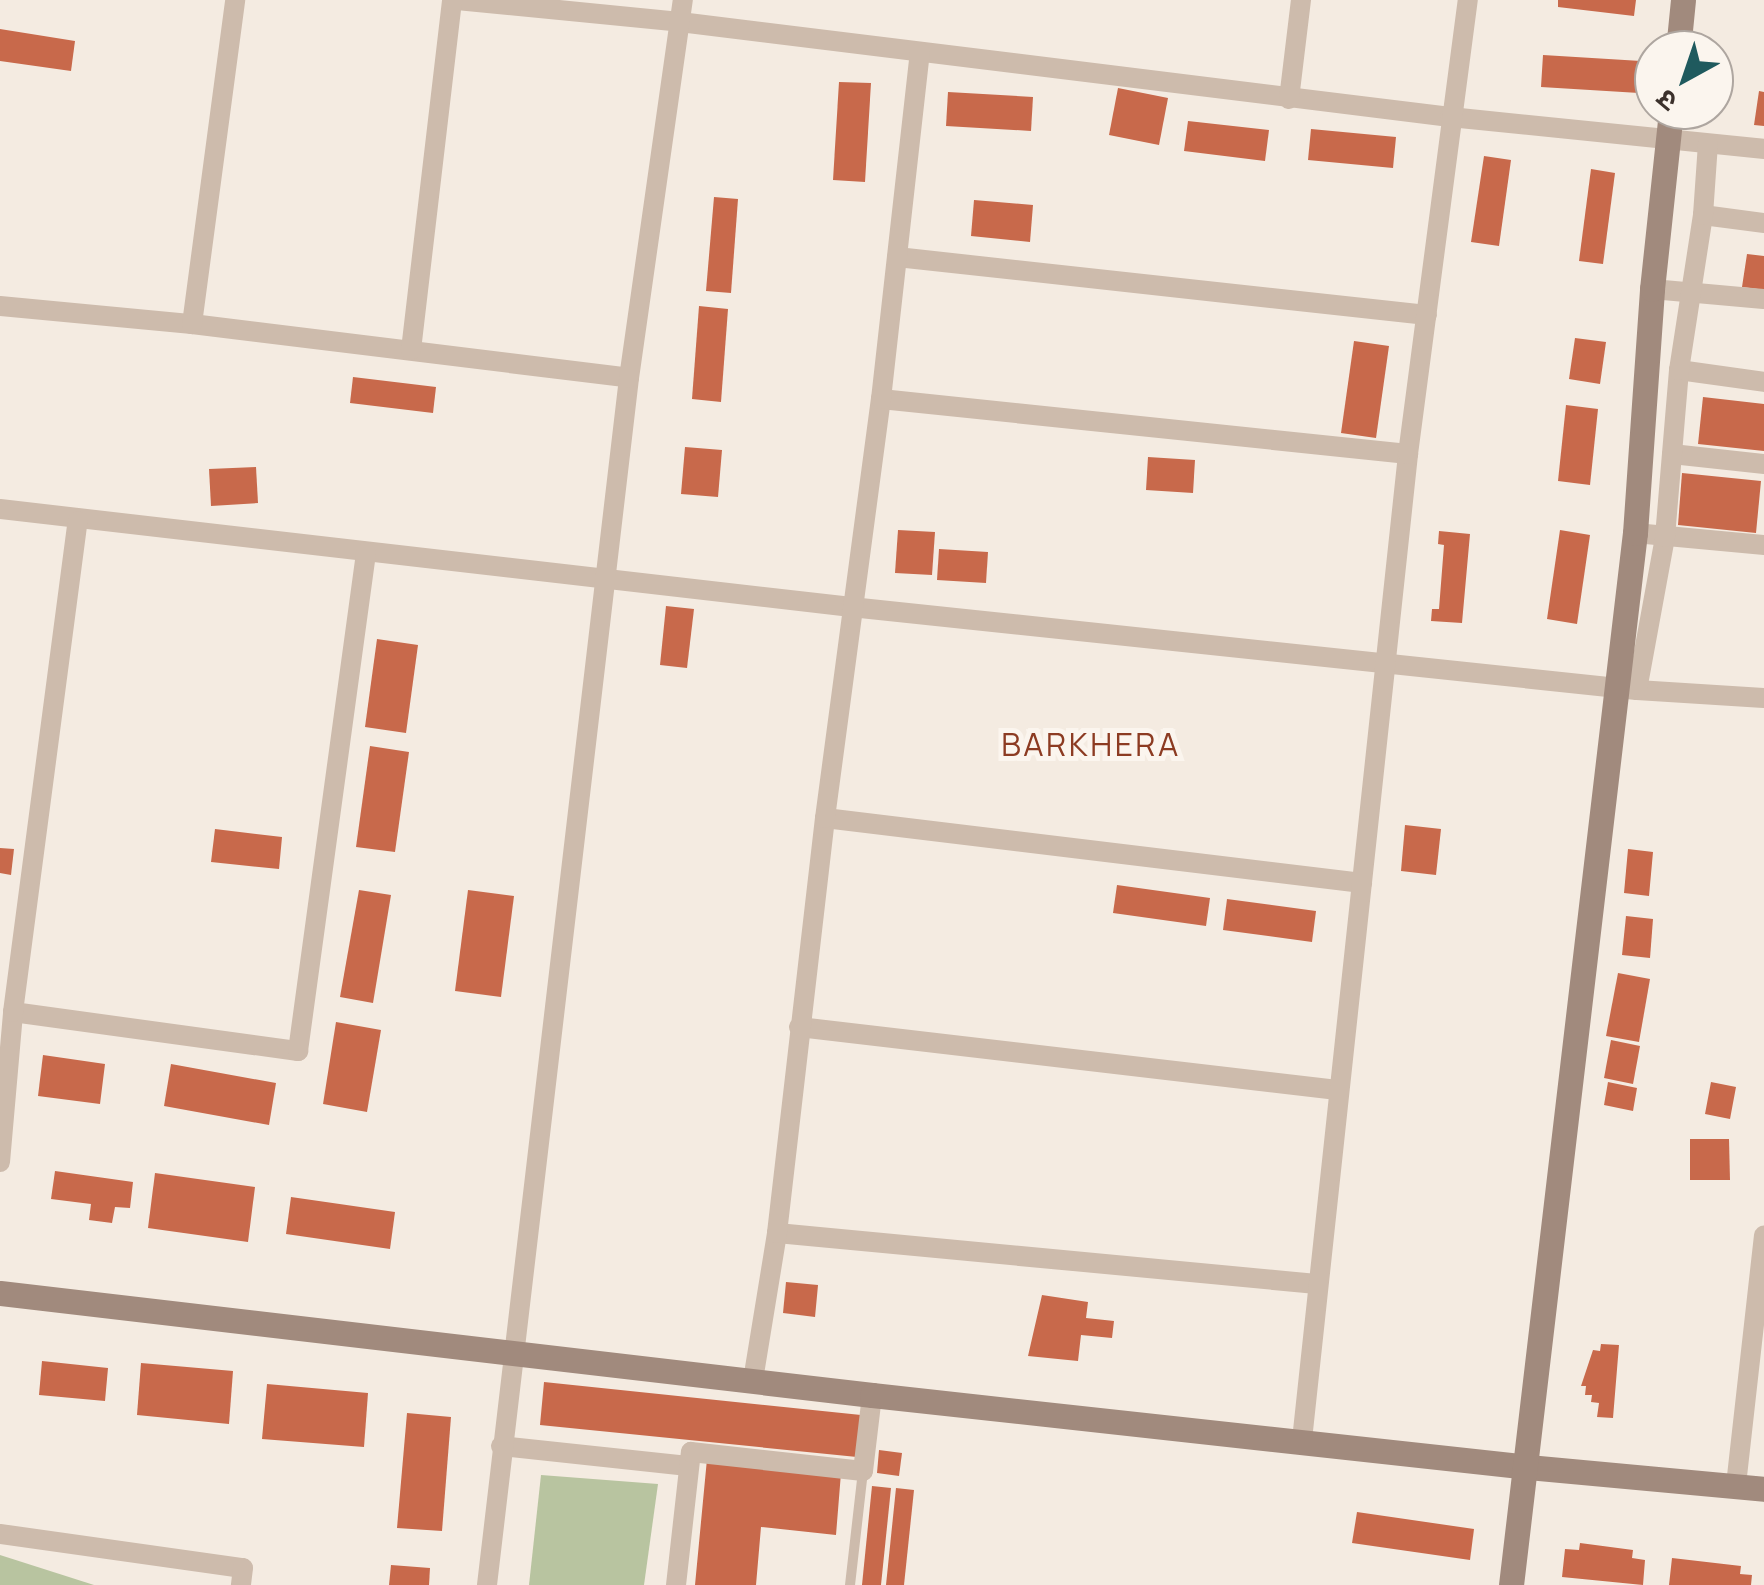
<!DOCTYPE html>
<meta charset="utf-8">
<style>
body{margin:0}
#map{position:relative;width:1764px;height:1585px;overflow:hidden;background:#f4ebe1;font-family:Manrope,"Noto Sans Devanagari",sans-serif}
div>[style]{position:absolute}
.green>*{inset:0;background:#b8c4a0}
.building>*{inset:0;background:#c8694b}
.lane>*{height:10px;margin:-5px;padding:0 5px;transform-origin:5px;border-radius:5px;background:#cdbbac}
.street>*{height:20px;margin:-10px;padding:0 10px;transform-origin:10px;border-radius:10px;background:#cdbbac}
.secondary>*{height:25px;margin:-12.5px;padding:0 12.5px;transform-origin:12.5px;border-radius:12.5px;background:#a18a7d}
span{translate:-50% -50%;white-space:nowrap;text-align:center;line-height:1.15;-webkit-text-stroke:10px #fbf5ee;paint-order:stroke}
.neighbourhood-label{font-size:32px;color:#8c3b22;letter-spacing:2.5px}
.north{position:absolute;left:1634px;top:30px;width:100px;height:100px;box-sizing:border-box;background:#fbf5ee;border:2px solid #aea6a0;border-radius:50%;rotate:220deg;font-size:28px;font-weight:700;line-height:40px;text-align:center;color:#3b302b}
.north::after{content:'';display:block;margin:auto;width:35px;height:45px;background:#1f5a5e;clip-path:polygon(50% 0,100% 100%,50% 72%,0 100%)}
</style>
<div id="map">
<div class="green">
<i style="clip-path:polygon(541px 1475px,658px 1484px,644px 1585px,529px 1585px)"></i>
<i style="clip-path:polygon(0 1555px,94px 1585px,0 1585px)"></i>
</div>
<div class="building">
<i style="clip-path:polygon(1558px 0,1636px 0,1634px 16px,1558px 7px)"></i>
<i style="clip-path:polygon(0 29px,75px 41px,71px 71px,0 61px)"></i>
<i style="clip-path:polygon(1543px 55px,1641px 61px,1639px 93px,1541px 87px)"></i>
<i style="clip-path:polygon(839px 82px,871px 83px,865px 182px,833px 180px)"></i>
<i style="clip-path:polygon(1118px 88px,1168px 98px,1159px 145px,1109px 135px)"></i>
<i style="clip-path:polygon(1759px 91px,1764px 92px,1764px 126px,1754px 125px)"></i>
<i style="clip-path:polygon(948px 92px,1033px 97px,1031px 131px,946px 126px)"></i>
<i style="clip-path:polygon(1188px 121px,1269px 130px,1265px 161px,1184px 151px)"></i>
<i style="clip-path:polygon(1311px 129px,1396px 137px,1393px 168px,1308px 160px)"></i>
<i style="clip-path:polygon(1484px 156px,1511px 160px,1499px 246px,1471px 242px)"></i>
<i style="clip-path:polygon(1591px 169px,1615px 173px,1603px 264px,1579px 261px)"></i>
<i style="clip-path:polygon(714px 197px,738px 199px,731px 293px,706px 291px)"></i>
<i style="clip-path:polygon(974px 200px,1033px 205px,1030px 242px,971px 236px)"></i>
<i style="clip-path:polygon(1747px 254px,1764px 256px,1764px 296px,1758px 289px,1742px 287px)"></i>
<i style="clip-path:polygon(699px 306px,728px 309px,721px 402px,692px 399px)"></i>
<i style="clip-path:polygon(1575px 338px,1606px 342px,1600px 384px,1569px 379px)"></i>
<i style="clip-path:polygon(1354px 341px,1389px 346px,1376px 438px,1341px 433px)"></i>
<i style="clip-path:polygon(353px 377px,436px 387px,433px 413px,350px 403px)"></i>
<i style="clip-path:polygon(1703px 397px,1764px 404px,1764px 451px,1698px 444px)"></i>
<i style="clip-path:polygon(1566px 405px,1598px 409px,1590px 485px,1558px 481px)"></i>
<i style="clip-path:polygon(685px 447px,722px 450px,718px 497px,681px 494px)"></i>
<i style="clip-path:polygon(1148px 457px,1195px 460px,1193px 493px,1146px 490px)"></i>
<i style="clip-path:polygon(256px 467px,258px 503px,211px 506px,209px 469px)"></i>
<i style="clip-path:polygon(1682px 473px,1761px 481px,1756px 533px,1678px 525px)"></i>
<i style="clip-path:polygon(898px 530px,935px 532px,932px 575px,895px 573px)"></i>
<i style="clip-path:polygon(1560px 530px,1590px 535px,1577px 624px,1547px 619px)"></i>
<i style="clip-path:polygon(1439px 531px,1470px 534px,1462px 623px,1431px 621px,1432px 609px,1439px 609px,1444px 545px,1438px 544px)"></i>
<i style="clip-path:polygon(939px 549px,988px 552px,986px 583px,937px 580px)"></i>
<i style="clip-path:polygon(666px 606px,694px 609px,687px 668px,660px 665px)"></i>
<i style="clip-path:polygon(377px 639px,418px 645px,406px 733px,365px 727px)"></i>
<i style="clip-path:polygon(370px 746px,409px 752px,395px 852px,356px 847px)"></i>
<i style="clip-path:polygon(1405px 825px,1441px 829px,1436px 875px,1401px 871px)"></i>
<i style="clip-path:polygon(215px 829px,282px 837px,279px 869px,211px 862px)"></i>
<i style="clip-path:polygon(0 848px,14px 849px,11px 875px,0 873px)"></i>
<i style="clip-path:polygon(1628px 849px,1653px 852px,1649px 896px,1624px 893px)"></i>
<i style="clip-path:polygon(1117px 885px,1210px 898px,1206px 926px,1113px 913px)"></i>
<i style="clip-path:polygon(359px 890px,391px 895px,373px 1003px,340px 997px)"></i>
<i style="clip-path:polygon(468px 890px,514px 896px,501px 997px,455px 991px)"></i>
<i style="clip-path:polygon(1227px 899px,1316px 911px,1312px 942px,1223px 930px)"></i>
<i style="clip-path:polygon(1626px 916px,1653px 919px,1650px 958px,1622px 955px)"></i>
<i style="clip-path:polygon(1618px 973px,1650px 979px,1639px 1042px,1606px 1036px)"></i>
<i style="clip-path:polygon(336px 1022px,381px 1030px,367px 1112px,323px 1104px)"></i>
<i style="clip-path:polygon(1611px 1040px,1640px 1046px,1633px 1084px,1604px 1078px)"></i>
<i style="clip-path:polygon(43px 1055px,105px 1064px,100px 1104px,38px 1096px)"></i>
<i style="clip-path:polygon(171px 1064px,276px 1083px,269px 1125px,164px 1106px)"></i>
<i style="clip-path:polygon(1608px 1082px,1637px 1088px,1633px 1111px,1604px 1105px)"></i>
<i style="clip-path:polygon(1711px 1082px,1736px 1087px,1730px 1119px,1705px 1114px)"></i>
<i style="clip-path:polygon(1690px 1139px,1729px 1139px,1730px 1180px,1690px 1180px)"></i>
<i style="clip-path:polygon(55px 1171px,133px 1182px,130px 1208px,115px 1207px,112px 1223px,89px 1220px,91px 1204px,51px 1199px)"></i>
<i style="clip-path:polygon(155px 1173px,255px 1187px,248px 1242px,148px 1228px)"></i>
<i style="clip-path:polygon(291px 1197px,395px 1212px,390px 1249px,286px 1234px)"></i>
<i style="clip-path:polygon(786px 1282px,818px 1285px,815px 1317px,783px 1313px)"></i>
<i style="clip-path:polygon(1042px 1295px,1088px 1302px,1086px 1318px,1114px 1321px,1112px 1338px,1081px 1335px,1078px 1361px,1028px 1356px)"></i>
<i style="clip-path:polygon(1601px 1344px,1619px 1345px,1613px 1418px,1597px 1417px,1599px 1403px,1591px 1402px,1592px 1395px,1585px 1395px,1586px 1386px,1581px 1386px,1593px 1350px,1600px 1351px)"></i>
<i style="clip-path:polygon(42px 1361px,108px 1368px,105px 1401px,39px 1395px)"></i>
<i style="clip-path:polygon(141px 1363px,233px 1371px,229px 1424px,137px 1415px)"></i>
<i style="clip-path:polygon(544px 1382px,861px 1415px,857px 1457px,540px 1425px)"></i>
<i style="clip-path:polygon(267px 1384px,368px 1393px,364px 1447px,262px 1439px)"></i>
<i style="clip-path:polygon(407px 1413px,451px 1417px,442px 1531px,397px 1528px)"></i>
<i style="clip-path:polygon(879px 1450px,902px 1453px,899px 1476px,877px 1473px)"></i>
<i style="clip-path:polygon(707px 1459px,841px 1473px,836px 1535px,761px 1527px,756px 1585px,695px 1585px)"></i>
<i style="clip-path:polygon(872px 1486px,891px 1488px,881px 1585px,862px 1585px)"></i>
<i style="clip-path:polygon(896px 1488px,914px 1490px,904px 1585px,886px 1585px)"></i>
<i style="clip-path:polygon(1357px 1512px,1474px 1529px,1470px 1560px,1352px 1543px)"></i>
<i style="clip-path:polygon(1580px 1543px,1633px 1550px,1632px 1558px,1645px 1560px,1643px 1585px,1562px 1577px,1565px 1549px,1579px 1550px)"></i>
<i style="clip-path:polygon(1672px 1558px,1741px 1566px,1740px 1574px,1752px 1575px,1751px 1585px,1669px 1585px)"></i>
<i style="clip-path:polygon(391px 1565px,430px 1568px,429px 1585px,389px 1585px)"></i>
</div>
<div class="lane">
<i style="left:850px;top:1585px;width:115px;rotate:-83.5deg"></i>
</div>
<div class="street">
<i style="left:457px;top:0;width:224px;rotate:5.6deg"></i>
<i style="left:680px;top:22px;width:776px;rotate:7.03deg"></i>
<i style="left:1450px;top:117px;width:316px;rotate:5.8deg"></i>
<i style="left:1289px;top:99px;width:100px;rotate:-83.1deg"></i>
<i style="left:1703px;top:215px;width:62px;rotate:7.5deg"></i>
<i style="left:897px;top:257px;width:533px;rotate:6.25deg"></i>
<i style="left:1652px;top:289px;width:112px;rotate:5.1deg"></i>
<i style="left:0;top:306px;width:193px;rotate:5.4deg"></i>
<i style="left:192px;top:324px;width:440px;rotate:7deg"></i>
<i style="left:192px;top:324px;width:327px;rotate:-82.4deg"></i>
<i style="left:411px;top:350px;width:352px;rotate:-83.3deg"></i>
<i style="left:1679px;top:370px;width:86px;rotate:8deg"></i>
<i style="left:881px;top:399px;width:530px;rotate:5.96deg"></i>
<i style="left:1672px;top:454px;width:93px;rotate:6.2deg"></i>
<i style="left:0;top:509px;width:857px;rotate:6.57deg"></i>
<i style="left:851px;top:607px;width:790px;rotate:6.03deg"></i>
<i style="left:1637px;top:690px;width:127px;rotate:3.6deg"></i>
<i style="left:1635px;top:533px;width:130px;rotate:5.3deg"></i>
<i style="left:1637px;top:690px;width:156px;rotate:-79.6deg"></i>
<i style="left:1665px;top:537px;width:168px;rotate:-85.2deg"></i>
<i style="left:1679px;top:370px;width:157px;rotate:-81.2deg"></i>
<i style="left:1703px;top:215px;width:71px;rotate:-86deg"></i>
<i style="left:825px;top:818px;width:541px;rotate:6.9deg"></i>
<i style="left:13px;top:1012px;width:288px;rotate:7.8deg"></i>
<i style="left:298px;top:1051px;width:503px;rotate:-82.22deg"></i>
<i style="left:799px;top:1027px;width:542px;rotate:6.68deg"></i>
<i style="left:0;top:1162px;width:151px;rotate:-85deg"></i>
<i style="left:13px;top:1012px;width:495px;rotate:-82.5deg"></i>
<i style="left:777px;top:1233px;width:542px;rotate:5.4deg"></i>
<i style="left:753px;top:1380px;width:149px;rotate:-80.7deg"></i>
<i style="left:777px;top:1233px;width:418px;rotate:-83.4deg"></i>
<i style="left:825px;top:818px;width:423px;rotate:-82.4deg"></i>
<i style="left:881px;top:399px;width:349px;rotate:-83.6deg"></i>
<i style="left:1302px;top:1440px;width:992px;rotate:-83.86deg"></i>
<i style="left:1408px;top:454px;width:458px;rotate:-82.5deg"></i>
<i style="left:501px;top:1446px;width:188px;rotate:6.1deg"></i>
<i style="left:1736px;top:1485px;width:251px;rotate:-83.6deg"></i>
<i style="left:0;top:1534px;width:245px;rotate:8deg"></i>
<i style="left:243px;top:1568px;width:17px;rotate:97deg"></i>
<i style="left:487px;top:1585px;width:1215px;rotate:-83.29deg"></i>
<i style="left:629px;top:378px;width:382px;rotate:-81.9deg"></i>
<i style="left:676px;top:1585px;width:134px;rotate:-83.6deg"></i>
<i style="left:691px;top:1452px;width:173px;rotate:6.3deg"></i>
<i style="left:863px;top:1471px;width:77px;rotate:-83.2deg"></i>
</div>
<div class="secondary">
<i style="left:1678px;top:50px;width:50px;rotate:-84.3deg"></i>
<i style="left:0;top:1293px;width:878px;rotate:6.67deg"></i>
<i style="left:872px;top:1395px;width:660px;rotate:6.26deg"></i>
<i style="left:1528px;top:1467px;width:237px;rotate:5.3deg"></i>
<i style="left:1511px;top:1585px;width:1059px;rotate:-83.28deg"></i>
<i style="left:1635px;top:533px;width:245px;rotate:-86deg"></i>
<i style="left:1652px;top:289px;width:180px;rotate:-83.9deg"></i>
</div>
<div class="neighbourhood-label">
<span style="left:1091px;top:744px">BARKHERA</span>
</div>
<div class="north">उ</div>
</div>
